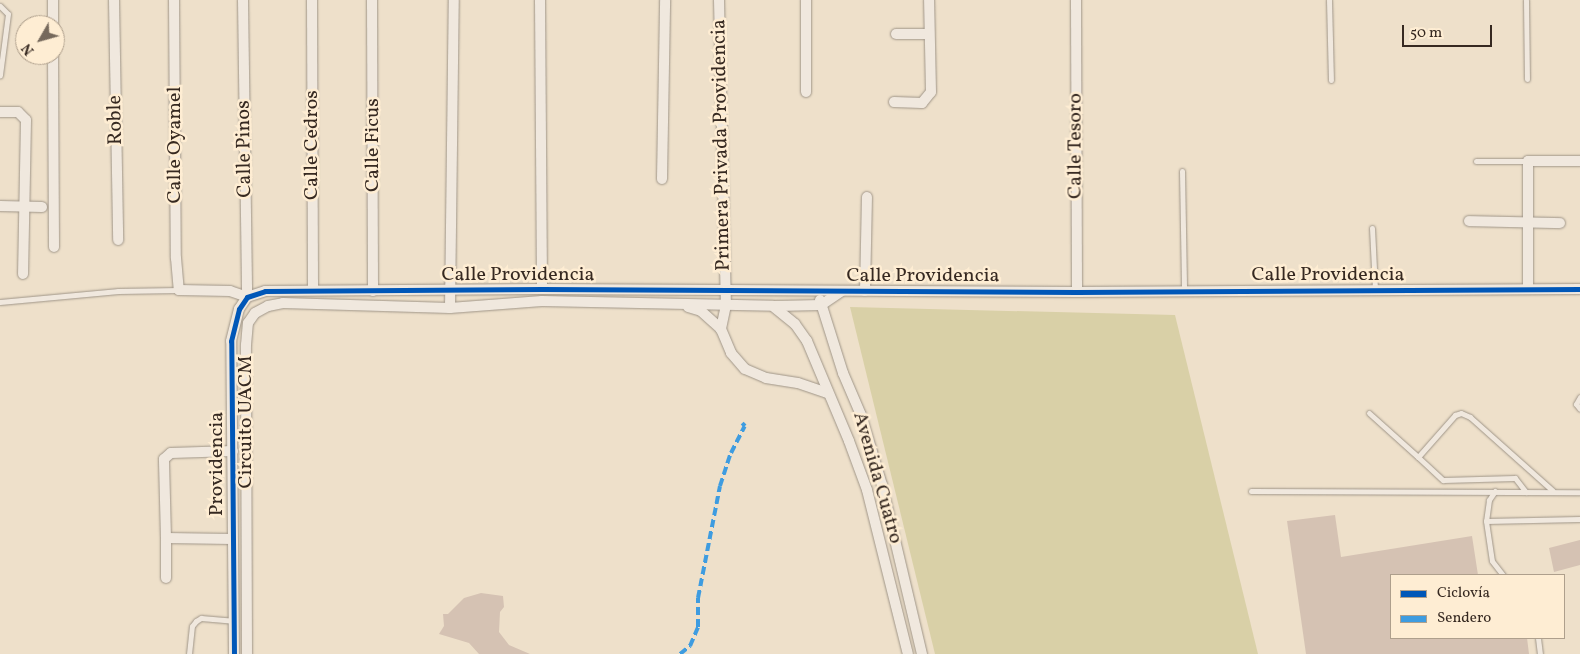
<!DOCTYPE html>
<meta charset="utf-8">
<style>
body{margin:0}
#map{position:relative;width:1580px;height:654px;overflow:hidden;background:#eee0ca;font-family:Vollkorn,serif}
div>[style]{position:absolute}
.green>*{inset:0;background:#d9d0a7}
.building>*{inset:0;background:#d5c2b3}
.roads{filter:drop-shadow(0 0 1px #9f9588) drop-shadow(0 0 1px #9f9588)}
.lane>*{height:5px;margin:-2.5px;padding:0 2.5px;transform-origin:2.5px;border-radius:2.5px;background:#f0e8de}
.street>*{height:10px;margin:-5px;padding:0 5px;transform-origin:5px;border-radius:5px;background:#f0e8de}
.quiet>*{height:4px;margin-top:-2px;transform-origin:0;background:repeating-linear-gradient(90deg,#3e9ce0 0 8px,transparent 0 12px)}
.cycleway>*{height:5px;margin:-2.5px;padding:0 2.5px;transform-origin:2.5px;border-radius:2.5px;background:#0057b8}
span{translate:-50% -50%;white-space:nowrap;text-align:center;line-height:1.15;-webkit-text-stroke:5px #feedd3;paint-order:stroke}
.street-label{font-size:20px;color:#362921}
.legend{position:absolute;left:1390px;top:574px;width:175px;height:65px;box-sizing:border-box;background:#feedd3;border:1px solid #ae9f8c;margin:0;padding:6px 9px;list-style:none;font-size:15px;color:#362921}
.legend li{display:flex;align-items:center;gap:10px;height:25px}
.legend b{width:25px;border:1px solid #ae9f8c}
.north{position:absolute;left:15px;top:15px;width:50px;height:50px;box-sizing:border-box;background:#feedd3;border:1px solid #ae9f8c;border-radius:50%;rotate:232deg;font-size:14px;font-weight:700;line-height:20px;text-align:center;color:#362921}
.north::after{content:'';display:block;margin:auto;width:18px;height:22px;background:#76695c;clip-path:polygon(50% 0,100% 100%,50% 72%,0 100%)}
.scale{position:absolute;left:1402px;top:25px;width:90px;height:22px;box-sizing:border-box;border:2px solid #362921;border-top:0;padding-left:6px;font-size:15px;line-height:18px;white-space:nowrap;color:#362921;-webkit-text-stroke:4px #feedd3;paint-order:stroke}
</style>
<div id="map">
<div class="green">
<i style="clip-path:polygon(850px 307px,1175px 315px,1258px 654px,935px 654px)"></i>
</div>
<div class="building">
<i style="clip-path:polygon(1335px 515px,1341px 557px,1472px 536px,1478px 575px,1391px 575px,1391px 638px,1527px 638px,1529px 654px,1306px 654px,1287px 521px)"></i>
<i style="clip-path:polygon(1580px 540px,1580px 565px,1554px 572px,1549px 548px)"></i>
<i style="clip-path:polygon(481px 593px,503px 596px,504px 607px,500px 612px,499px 632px,509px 645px,530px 654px,479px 654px,469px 643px,439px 634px,444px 626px,443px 614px,448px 614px,464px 598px)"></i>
</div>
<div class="roads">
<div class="lane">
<i style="left:1329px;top:0;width:80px;rotate:88.6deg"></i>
<i style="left:1526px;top:0;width:79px;rotate:89.3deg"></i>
<i style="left:0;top:6px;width:11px;rotate:45deg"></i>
<i style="left:8px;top:14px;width:62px;rotate:97.5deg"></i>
<i style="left:1476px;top:161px;width:52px"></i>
<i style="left:1182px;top:171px;width:120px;rotate:89deg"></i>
<i style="left:1372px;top:228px;width:62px;rotate:87.2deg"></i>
<i style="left:0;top:302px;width:119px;rotate:-5.3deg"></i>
<i style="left:118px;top:291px;width:61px;rotate:-0.9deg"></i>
<i style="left:1580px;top:397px;width:8px;rotate:120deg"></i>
<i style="left:1576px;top:404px;width:6px;rotate:51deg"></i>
<i style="left:1369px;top:413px;width:66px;rotate:41.9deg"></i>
<i style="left:1418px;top:457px;width:56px;rotate:-48.6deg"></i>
<i style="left:1455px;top:415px;width:6px;rotate:-18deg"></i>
<i style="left:1461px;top:413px;width:10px;rotate:24deg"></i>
<i style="left:1470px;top:417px;width:111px;rotate:41.7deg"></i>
<i style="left:1418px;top:457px;width:34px;rotate:43deg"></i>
<i style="left:1443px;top:480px;width:72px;rotate:-1.6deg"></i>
<i style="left:1515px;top:478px;width:18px;rotate:52deg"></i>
<i style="left:1251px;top:491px;width:329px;rotate:0.2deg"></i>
<i style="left:1495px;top:491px;width:11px;rotate:124deg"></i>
<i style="left:1489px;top:500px;width:21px;rotate:98deg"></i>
<i style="left:1486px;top:521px;width:40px;rotate:81.5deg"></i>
<i style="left:1492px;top:561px;width:18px;rotate:52deg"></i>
<i style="left:1486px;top:521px;width:94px;rotate:-1.2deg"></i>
<i style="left:1538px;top:638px;width:16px;rotate:83deg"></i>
<i style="left:189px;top:654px;width:28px;rotate:-84deg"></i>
<i style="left:192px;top:626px;width:6px;rotate:-51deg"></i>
<i style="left:196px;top:621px;width:6px;rotate:-31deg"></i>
<i style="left:201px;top:618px;width:32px;rotate:5deg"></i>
</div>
<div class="street">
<i style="left:53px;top:0;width:25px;rotate:90deg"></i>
<i style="left:114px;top:0;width:240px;rotate:89deg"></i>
<i style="left:174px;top:0;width:258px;rotate:89.6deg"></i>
<i style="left:176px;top:258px;width:32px;rotate:85deg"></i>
<i style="left:179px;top:290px;width:51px;rotate:1.1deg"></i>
<i style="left:230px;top:291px;width:18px;rotate:19deg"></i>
<i style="left:243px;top:0;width:297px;rotate:89.2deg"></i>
<i style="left:312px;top:0;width:290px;rotate:89.8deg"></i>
<i style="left:372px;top:0;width:291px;rotate:89.8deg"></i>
<i style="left:540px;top:0;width:289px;rotate:89.6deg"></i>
<i style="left:719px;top:0;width:305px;rotate:88.7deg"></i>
<i style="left:726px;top:305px;width:25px;rotate:102deg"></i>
<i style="left:806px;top:0;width:92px;rotate:90deg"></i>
<i style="left:1076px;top:0;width:292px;rotate:89.8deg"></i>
<i style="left:896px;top:34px;width:33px"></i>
<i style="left:53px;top:55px;width:192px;rotate:89.7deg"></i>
<i style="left:894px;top:102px;width:28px;rotate:2deg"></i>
<i style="left:922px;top:103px;width:14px;rotate:-51deg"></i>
<i style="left:931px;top:92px;width:92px;rotate:-91.2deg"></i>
<i style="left:0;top:112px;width:18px"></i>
<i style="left:18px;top:112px;width:11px;rotate:45deg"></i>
<i style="left:26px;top:120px;width:154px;rotate:91.1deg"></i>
<i style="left:662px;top:179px;width:179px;rotate:-89deg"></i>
<i style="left:0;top:206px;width:42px;rotate:1.4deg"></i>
<i style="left:1469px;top:221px;width:91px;rotate:1.3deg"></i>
<i style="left:1528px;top:289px;width:128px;rotate:-90deg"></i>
<i style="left:1528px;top:161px;width:52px"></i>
<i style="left:865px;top:291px;width:94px;rotate:-88.8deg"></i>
<i style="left:820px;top:300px;width:77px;rotate:72.5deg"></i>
<i style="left:843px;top:373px;width:46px;rotate:66.8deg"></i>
<i style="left:861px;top:415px;width:73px;rotate:73.3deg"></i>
<i style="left:882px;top:485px;width:174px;rotate:76.7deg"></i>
<i style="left:688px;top:307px;width:14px;rotate:17deg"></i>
<i style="left:701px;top:311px;width:27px;rotate:42deg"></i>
<i style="left:721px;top:329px;width:26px;rotate:67deg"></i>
<i style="left:731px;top:353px;width:21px;rotate:49deg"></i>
<i style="left:745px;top:369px;width:23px;rotate:23deg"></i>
<i style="left:766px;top:378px;width:32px;rotate:9deg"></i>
<i style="left:798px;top:383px;width:31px;rotate:19deg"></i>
<i style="left:774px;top:307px;width:27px;rotate:39deg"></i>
<i style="left:795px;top:324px;width:21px;rotate:55deg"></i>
<i style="left:807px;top:341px;width:108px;rotate:67.2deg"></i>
<i style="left:849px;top:441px;width:52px;rotate:69.8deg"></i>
<i style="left:867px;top:490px;width:169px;rotate:76deg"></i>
<i style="left:450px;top:308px;width:308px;rotate:-89.3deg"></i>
<i style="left:166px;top:538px;width:40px;rotate:90deg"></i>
<i style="left:232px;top:539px;width:66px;rotate:-179.1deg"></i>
<i style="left:166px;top:538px;width:79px;rotate:-91.5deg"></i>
<i style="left:164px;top:459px;width:9px;rotate:-41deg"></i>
<i style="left:171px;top:453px;width:62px;rotate:-1.8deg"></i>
<i style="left:234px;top:654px;width:313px;rotate:-90.5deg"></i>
<i style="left:231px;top:341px;width:33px;rotate:-76deg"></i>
<i style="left:239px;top:309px;width:14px;rotate:-56deg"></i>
<i style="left:247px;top:297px;width:19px;rotate:-18deg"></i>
<i style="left:265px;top:291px;width:277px;rotate:-0.4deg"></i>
<i style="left:542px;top:289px;width:535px;rotate:0.32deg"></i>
<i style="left:1077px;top:292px;width:503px;rotate:-0.34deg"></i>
<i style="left:247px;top:654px;width:309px;rotate:-90.2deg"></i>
<i style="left:246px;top:345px;width:22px;rotate:-85deg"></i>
<i style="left:248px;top:323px;width:12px;rotate:-55deg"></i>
<i style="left:255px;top:313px;width:15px;rotate:-28deg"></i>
<i style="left:268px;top:306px;width:15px;rotate:-11deg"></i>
<i style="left:283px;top:303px;width:167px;rotate:1.7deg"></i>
<i style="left:450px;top:308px;width:92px;rotate:-4.4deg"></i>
<i style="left:542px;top:301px;width:231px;rotate:1.2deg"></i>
<i style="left:773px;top:306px;width:48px;rotate:-1.2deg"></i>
<i style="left:821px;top:305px;width:25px;rotate:-34deg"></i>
</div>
</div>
<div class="quiet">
<i style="left:680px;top:654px;width:13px;rotate:-39deg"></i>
<i style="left:690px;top:646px;width:21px;rotate:-67deg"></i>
<i style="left:698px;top:627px;width:29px;rotate:-90deg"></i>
<i style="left:698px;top:598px;width:114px;rotate:-78.9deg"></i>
<i style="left:720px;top:486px;width:35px;rotate:-72deg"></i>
<i style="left:731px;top:453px;width:30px;rotate:-63deg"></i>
<i style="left:745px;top:426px;width:4px;rotate:-135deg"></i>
</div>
<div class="cycleway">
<i style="left:234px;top:654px;width:313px;rotate:-90.5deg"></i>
<i style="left:231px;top:341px;width:33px;rotate:-76deg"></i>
<i style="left:239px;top:309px;width:14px;rotate:-56deg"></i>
<i style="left:247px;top:297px;width:19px;rotate:-18deg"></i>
<i style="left:265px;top:291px;width:277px;rotate:-0.4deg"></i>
<i style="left:542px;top:289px;width:535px;rotate:0.32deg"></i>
<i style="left:1077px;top:292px;width:503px;rotate:-0.34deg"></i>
</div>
<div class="street-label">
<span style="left:116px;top:120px;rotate:-91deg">Roble</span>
<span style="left:175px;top:145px;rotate:-90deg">Calle Oyamel</span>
<span style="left:312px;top:145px;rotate:-90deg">Calle Cedros</span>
<span style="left:373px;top:145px;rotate:-90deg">Calle Ficus</span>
<span style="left:722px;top:145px;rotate:-91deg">Primera Privada Providencia</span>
<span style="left:1076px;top:146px;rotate:-90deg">Calle Tesoro</span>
<span style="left:245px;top:149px;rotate:-91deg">Calle Pinos</span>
<span style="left:518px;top:275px">Calle Providencia</span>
<span style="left:1328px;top:275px">Calle Providencia</span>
<span style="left:923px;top:276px">Calle Providencia</span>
<span style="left:246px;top:422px;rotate:-90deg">Circuito UACM</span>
<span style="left:217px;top:464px;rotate:-90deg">Providencia</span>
<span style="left:877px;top:478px;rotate:74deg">Avenida Cuatro</span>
</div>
<ul class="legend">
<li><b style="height:6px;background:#0057b8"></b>Ciclovía</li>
<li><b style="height:6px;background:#3e9ce0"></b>Sendero</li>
</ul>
<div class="north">N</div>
<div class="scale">50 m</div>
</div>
